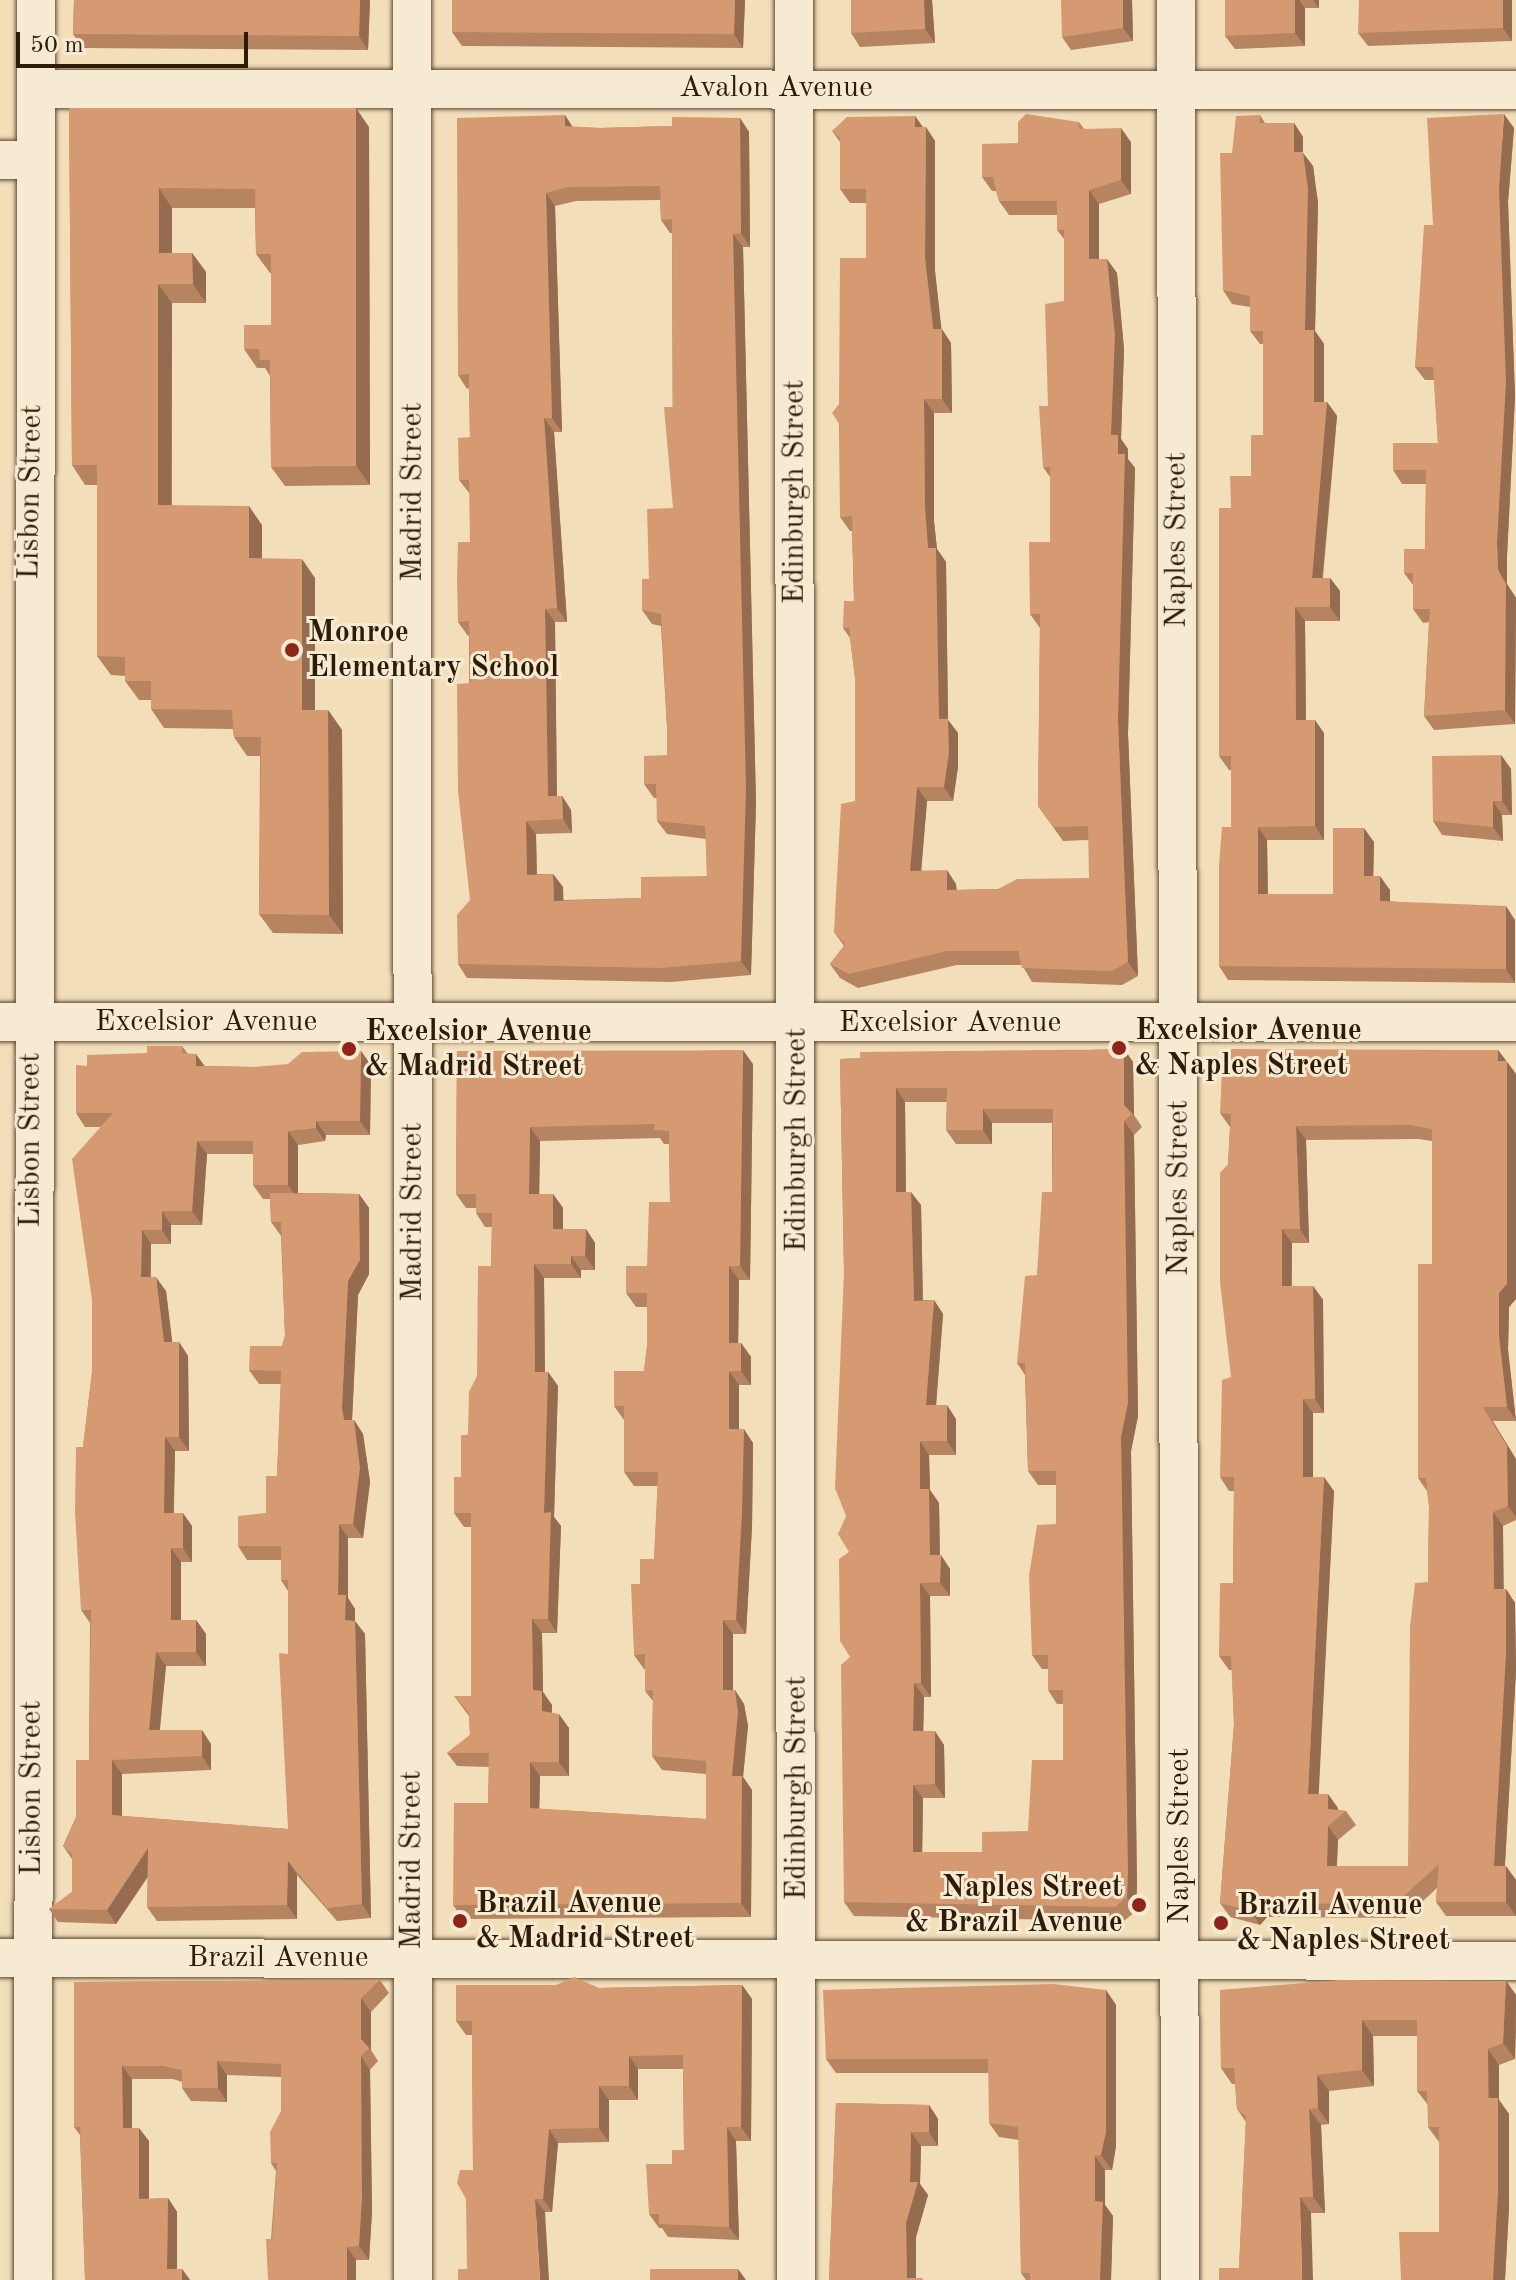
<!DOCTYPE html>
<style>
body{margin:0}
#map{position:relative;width:1516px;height:2280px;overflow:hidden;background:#f3deba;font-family:"Old Standard TT",serif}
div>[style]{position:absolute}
.roads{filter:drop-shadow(0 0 2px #604c34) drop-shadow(0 0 2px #604c34)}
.street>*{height:38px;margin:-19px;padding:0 19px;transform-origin:19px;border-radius:19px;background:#f7ead2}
.wall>*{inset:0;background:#b78462}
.shaded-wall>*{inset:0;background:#956c50}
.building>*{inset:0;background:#d59a72}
.dots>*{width:22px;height:22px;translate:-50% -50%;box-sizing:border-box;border:4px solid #f7ead2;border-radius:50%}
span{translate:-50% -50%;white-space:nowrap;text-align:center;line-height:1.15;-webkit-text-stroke:6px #f7ead2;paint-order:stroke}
.street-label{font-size:30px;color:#2f1c08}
.poi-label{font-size:30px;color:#2f1c08;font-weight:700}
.left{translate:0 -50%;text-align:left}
.right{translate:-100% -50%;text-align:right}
.scale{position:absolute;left:16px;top:32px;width:232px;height:36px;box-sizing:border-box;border:4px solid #2f1c08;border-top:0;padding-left:10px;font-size:24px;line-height:28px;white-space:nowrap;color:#2f1c08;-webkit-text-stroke:6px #f7ead2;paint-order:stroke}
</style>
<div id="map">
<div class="roads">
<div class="street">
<i style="left:412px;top:0;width:2280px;rotate:89.97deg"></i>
<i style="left:794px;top:0;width:2280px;rotate:89.95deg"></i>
<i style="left:1176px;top:0;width:2280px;rotate:89.9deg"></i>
<i style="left:36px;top:89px;width:1480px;rotate:0.04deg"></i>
<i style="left:0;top:160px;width:36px"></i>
<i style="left:0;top:1022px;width:1516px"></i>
<i style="left:0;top:1958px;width:1516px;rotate:0.11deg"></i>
<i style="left:33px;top:2280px;width:2280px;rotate:-89.92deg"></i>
</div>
</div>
<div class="wall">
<i style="clip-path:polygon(74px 0,370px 0,368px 50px,83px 48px,73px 34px)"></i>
<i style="clip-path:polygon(452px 0,745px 0,743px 48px,462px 46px,452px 32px)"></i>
<i style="clip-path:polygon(932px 0,935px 43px,860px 47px,851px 33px)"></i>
<i style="clip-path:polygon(1132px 0,1133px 41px,1071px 50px,1062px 37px)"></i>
<i style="clip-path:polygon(1225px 0,1319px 0,1319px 8px,1305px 8px,1305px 46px,1235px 49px,1225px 36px)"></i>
<i style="clip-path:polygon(1512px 0,1512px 41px,1368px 46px,1358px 33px)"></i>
<i style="clip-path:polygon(69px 108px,369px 127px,370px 485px,285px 486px,271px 467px,270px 376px,265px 368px,257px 368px,244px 349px,271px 325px,271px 273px,270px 273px,256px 254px,255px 208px,172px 208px,172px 253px,192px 253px,206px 272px,206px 303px,172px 303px,172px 505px,262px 525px,262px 559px,315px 578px,315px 710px,328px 710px,342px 730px,343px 934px,273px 933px,259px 914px,260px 756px,247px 756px,234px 737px,233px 729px,164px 728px,151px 709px,151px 700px,139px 700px,125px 681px,125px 676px,111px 675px,97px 656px,97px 485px,85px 485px,72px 465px)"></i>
<i style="clip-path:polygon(1260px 115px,1265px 123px,1294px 123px,1303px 137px,1303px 153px,1313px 166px,1318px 203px,1315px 331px,1324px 344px,1324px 402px,1327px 402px,1337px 416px,1323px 578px,1330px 578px,1340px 591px,1340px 621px,1305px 621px,1306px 720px,1324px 733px,1324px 840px,1267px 840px,1268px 894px,1333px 894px,1374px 842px,1373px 876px,1390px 890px,1390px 901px,1515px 920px,1515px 983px,1228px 980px,1219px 966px,1231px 827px,1231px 770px,1229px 770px,1219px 756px,1231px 508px,1251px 476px,1263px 435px,1263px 344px,1260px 344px,1250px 331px,1250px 307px,1232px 304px,1223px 290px,1232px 153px)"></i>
<i style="clip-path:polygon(915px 116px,922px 127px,935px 141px,935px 271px,941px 329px,951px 343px,952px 413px,934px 413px,934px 521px,937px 549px,946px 562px,948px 720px,958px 733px,958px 767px,953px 801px,927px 801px,921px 870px,956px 884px,957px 890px,998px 889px,1089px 878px,1089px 840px,1063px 841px,1038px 806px,1040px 628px,1030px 614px,1050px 542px,1050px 477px,1043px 467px,1048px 406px,1064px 301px,1064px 239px,1057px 230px,1057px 215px,1009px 215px,999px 201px,996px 191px,992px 191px,982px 177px,1018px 143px,1079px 122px,1084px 129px,1131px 142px,1131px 194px,1099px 204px,1099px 259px,1117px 273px,1124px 349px,1121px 439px,1128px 449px,1128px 459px,1135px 468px,1128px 734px,1138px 976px,1122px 985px,1032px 982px,1022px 965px,957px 965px,858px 988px,840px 978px,830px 964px,844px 946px,834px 932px,855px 801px,855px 678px,850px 638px,843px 628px,854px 601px,852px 531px,850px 531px,840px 517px,839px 404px,866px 258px,866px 203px,850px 203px,840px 189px,840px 142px,832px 131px)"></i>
<i style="clip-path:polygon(evenodd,740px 118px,749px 132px,750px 247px,743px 247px,756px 803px,751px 975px,671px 982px,467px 978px,458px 964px,470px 900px,469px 635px,468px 636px,458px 622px,470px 542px,470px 494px,459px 480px,470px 437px,469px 388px,467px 389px,458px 375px,573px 127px,600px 128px,672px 126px,740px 118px,660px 200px,661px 220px,670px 233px,672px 233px,673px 508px,649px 579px,642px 610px,652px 624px,661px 626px,667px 727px,667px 755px,644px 784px,654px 798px,657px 798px,657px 821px,667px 834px,706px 839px,707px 876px,641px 898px,563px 900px,563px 887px,553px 874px,537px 874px,536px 834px,572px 833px,571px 810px,562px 796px,557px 796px,555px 622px,567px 622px,554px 432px,562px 432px,555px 206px,576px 201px,660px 200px)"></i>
<i style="clip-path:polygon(1514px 128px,1508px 202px,1515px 396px,1507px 556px,1507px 584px,1516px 598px,1515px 724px,1434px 730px,1424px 716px,1429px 622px,1423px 623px,1413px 609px,1413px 585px,1404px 573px,1425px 549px,1426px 484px,1402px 484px,1393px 470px,1438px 443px,1434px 380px,1425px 380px,1415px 367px,1433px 225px)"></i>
<i style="clip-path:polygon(1501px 755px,1511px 769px,1512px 815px,1502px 815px,1503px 841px,1442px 835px,1433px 821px)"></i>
<i style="clip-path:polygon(evenodd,182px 1046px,188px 1054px,205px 1066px,254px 1067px,371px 1065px,370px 1135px,326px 1135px,325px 1141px,298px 1145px,298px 1193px,359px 1194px,369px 1208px,369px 1274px,358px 1295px,352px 1420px,354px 1420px,363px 1434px,370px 1482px,363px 1538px,348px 1538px,348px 1598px,355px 1609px,355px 1621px,365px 1634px,371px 1918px,337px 1921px,297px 1875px,297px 1919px,157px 1921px,147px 1907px,148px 1877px,116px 1924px,58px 1922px,49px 1909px,72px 1892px,72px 1859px,63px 1846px,76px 1817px,89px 1760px,90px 1623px,81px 1610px,83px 1447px,92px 1372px,101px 1127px,85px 1127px,76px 1113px,87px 1066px,182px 1046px,207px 1154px,253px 1154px,253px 1185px,263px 1199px,270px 1199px,271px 1222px,281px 1236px,285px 1336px,282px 1346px,249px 1370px,259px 1384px,281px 1384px,277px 1476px,266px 1513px,238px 1546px,247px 1560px,281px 1560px,281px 1580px,288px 1591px,288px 1829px,122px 1816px,122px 1774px,211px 1770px,211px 1744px,160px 1730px,166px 1666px,206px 1666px,206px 1634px,196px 1620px,181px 1620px,181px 1562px,192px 1562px,192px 1526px,174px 1513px,175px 1451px,189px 1451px,188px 1356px,179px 1342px,172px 1342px,166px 1291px,151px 1277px,151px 1244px,171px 1244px,171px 1225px,202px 1225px,207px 1154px)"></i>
<i style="clip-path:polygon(evenodd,1124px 1049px,1133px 1062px,1134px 1115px,1142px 1127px,1134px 1135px,1138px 1416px,1131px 1451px,1137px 1885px,1136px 1911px,1124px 1921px,854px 1916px,844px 1902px,850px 1657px,849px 1552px,846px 1516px,844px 1271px,840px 1059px,1124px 1049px,905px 1102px,947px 1102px,946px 1130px,956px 1144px,992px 1144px,992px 1123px,1052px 1123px,1052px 1192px,1037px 1275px,1017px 1363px,1025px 1375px,1028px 1471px,1038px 1485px,1056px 1485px,1056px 1524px,1032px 1655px,1042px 1669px,1048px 1669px,1048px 1690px,1057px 1704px,1063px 1704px,1063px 1760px,1028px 1831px,982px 1852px,922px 1852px,923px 1798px,945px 1798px,944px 1745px,923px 1731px,924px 1697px,931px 1697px,930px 1596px,950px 1596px,950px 1569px,940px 1555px,939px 1503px,930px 1490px,929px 1455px,956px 1455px,956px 1419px,936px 1405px,943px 1314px,934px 1300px,923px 1300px,921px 1205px,906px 1192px,905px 1102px)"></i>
<i style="clip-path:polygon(evenodd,1498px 1050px,1516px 1074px,1516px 1299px,1509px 1307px,1508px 1350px,1516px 1421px,1493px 1421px,1516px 1459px,1516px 1520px,1503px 1526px,1503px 1589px,1506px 1589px,1515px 1603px,1516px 1671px,1505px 1866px,1516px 1880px,1516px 1916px,1446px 1916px,1436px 1902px,1437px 1888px,1405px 1918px,1267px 1917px,1260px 1925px,1230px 1917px,1220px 1903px,1234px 1725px,1232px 1670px,1229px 1670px,1219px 1656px,1233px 1583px,1234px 1491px,1229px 1491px,1220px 1477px,1231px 1377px,1228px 1164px,1230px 1127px,1220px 1113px,1498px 1050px,1419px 1139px,1432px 1141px,1432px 1264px,1418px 1478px,1427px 1491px,1429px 1506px,1428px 1582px,1408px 1866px,1337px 1866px,1338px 1840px,1356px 1825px,1346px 1811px,1338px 1810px,1338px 1808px,1318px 1794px,1334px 1491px,1313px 1477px,1313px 1413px,1324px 1413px,1323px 1300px,1313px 1286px,1292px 1286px,1292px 1243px,1309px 1243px,1306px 1140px,1419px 1139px)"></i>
<i style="clip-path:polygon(evenodd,457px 1051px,753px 1064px,750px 1280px,739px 1280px,738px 1343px,741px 1343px,751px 1357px,751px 1385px,739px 1385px,739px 1429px,753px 1443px,752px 1527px,746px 1634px,733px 1634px,733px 1690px,744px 1704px,748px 1726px,743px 1777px,752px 1790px,751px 1917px,463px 1919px,453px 1905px,488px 1803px,489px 1767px,457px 1766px,447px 1753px,470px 1735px,469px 1716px,454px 1696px,471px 1696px,471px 1527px,464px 1527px,454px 1513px,461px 1477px,477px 1376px,491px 1266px,492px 1227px,485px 1227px,476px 1213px,476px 1208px,466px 1208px,456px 1194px,457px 1051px,660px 1138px,664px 1144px,669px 1144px,670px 1202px,647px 1266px,626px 1293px,636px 1307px,647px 1307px,647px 1347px,644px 1371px,614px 1406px,624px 1420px,624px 1472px,634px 1486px,658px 1486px,654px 1559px,640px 1584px,634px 1655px,644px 1669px,645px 1669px,645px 1691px,653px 1701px,652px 1756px,662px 1770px,706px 1774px,706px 1819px,539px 1809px,540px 1776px,569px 1776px,569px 1728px,552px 1713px,552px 1705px,543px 1692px,542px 1633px,557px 1633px,561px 1526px,554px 1517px,558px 1386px,548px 1372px,545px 1372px,544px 1278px,581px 1278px,581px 1270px,595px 1270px,595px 1243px,586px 1229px,563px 1229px,563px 1208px,553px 1194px,539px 1194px,540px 1141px,660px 1138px)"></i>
<i style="clip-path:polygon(380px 1980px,389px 1993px,371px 2012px,371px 2050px,378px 2061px,370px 2070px,372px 2212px,369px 2260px,356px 2260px,356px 2280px,268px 2280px,276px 2171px,271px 2163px,281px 2111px,281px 2077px,227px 2075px,227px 2102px,191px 2101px,182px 2088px,182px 2082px,173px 2079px,132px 2079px,132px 2128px,149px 2141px,149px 2199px,168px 2198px,177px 2212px,177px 2269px,182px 2269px,190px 2280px,85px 2280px,80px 2135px,74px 2127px,74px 1982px)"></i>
<i style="clip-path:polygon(1506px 1981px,1516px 1995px,1516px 2031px,1515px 2059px,1499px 2065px,1499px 2100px,1509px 2114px,1509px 2208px,1505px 2280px,1401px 2280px,1439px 2232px,1439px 2142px,1428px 2127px,1428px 2105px,1417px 2091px,1417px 2036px,1373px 2036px,1374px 2086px,1329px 2091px,1329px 2124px,1321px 2125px,1325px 2213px,1311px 2213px,1239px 2268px,1246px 2122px,1237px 2109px,1235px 2084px,1232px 2084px,1221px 2068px,1220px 1990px)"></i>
<i style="clip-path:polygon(742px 1985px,752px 1999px,751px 2141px,736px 2141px,739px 2240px,668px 2237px,662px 2228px,659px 2228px,649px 2214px,672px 2164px,684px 2150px,683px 2069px,638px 2069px,638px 2100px,609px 2100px,609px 2142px,558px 2143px,552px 2212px,545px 2212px,467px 2269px,473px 2170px,472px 2035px,466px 2035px,456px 2021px,599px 1988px)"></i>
<i style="clip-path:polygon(1106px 1990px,1116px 2005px,1116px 2146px,1112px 2170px,1105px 2170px,1105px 2205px,1113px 2216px,1111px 2280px,1026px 2280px,1021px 2273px,1019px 2140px,999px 2137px,989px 2123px,989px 2073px,836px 2073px,826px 2059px)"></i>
<i style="clip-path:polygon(836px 2103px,929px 2105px,938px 2119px,938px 2146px,921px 2146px,920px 2184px,928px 2195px,916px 2237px,916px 2278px,922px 2278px,923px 2280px,829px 2280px)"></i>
</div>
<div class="shaded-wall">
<i style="clip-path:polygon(360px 0,370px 0,368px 50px,359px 36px)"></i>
<i style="clip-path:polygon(735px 0,745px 0,743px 48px,734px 34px)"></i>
<i style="clip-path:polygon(924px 0,932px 0,935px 43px,925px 29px)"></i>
<i style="clip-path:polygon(1123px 0,1132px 0,1133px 41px,1123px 28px)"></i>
<i style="clip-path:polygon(1295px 0,1299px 0,1305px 8px,1305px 46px,1295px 33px)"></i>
<i style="clip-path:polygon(1313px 0,1319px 0,1319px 8px)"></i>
<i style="clip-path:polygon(1503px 0,1512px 0,1512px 41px,1503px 28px)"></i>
<i style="clip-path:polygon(356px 108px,369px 127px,370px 485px,356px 466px)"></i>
<i style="clip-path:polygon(1504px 114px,1514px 128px,1508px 202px,1515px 396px,1507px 556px,1507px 584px,1516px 598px,1515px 724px,1505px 710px,1497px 543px,1499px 188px)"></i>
<i style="clip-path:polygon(565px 115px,574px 129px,565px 126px)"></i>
<i style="clip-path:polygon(915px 116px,925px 130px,915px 127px)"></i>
<i style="clip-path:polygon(740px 118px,749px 132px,750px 247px,741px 233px)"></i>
<i style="clip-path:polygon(1294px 123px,1303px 137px,1303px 153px,1313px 166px,1318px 203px,1315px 331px,1324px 344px,1324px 416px,1314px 402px,1305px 330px,1294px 152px)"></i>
<i style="clip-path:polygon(926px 127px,935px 141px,935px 271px,942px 333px,942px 329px,951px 343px,952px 413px,942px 399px,925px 258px)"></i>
<i style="clip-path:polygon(1121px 128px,1131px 142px,1131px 194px,1121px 180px)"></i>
<i style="clip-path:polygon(159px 188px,172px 208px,172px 272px,159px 253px)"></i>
<i style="clip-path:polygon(1089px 190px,1099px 204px,1099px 273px,1089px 259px)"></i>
<i style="clip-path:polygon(546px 193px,555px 206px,562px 432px,552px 418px)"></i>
<i style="clip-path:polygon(733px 234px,743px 247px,756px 803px,751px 975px,741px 961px)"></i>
<i style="clip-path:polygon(192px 253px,206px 272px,206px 303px,193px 284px)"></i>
<i style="clip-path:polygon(1107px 259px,1117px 273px,1124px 349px,1121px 439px,1128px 449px,1128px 459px,1135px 468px,1128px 734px,1138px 976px,1128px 962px,1118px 720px,1118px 454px,1111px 435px)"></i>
<i style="clip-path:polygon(158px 284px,172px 303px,171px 524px,158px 505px)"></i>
<i style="clip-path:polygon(924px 399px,934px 413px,934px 521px,937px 549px,946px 562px,948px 720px,958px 733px,958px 767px,953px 801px,944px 787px,925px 507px)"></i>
<i style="clip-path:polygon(1327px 402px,1337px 416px,1321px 591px,1312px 578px)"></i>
<i style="clip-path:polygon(544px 418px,554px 432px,567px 622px,557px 608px)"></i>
<i style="clip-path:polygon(249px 506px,262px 525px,262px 578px,249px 558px)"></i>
<i style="clip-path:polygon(302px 559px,315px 578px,315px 730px,302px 710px)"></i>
<i style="clip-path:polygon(1330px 578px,1340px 591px,1340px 621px,1330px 607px)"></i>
<i style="clip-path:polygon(1295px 607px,1305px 621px,1306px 733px,1296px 720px)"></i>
<i style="clip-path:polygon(545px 609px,555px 622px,557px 810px,548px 796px)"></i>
<i style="clip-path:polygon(328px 710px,342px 730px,343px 934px,329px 915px)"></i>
<i style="clip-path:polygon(1315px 720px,1324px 733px,1324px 840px,1315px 826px)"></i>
<i style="clip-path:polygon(1501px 755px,1511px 769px,1512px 815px,1502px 801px)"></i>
<i style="clip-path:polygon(917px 787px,927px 801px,920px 885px,910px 871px)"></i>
<i style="clip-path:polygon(562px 796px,571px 810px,572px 833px,563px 819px)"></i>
<i style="clip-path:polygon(1493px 801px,1502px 815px,1503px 841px,1493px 827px)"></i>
<i style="clip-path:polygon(526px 821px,536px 834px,537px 889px,527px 875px)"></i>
<i style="clip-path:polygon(1258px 827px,1267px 840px,1268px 908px,1258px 894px)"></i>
<i style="clip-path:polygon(1364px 828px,1374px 842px,1373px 890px,1364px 876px)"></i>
<i style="clip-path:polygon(947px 870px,956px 884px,957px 904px,947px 890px)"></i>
<i style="clip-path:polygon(553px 874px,563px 887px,564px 914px,554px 901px)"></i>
<i style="clip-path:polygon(1380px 876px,1390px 890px,1390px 915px,1380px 901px)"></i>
<i style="clip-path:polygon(1506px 906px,1515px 920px,1515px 983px,1506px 969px)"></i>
<i style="clip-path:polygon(1124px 1049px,1133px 1062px,1134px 1115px,1124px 1105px)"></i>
<i style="clip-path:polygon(743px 1050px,753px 1064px,750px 1280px,740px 1266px)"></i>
<i style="clip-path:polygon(1498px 1050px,1516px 1074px,1516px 1299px,1509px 1307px,1508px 1350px,1516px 1421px,1507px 1407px,1499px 1336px)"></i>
<i style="clip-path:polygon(361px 1051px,371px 1065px,370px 1135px,360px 1121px)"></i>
<i style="clip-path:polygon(196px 1054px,206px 1068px,196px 1066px)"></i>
<i style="clip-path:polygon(896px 1088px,905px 1102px,906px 1206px,896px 1192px)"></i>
<i style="clip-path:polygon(983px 1109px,992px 1123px,992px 1144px,983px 1130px)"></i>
<i style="clip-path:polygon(316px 1121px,326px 1135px,325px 1141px,316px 1128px)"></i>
<i style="clip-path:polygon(1124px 1121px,1134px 1135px,1138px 1416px,1131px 1451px,1137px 1885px,1136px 1911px,1127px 1897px,1121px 1437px)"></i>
<i style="clip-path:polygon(1296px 1126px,1306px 1140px,1309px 1243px,1300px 1229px)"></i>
<i style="clip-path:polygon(530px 1127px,540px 1141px,539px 1208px,529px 1194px)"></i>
<i style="clip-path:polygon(288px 1131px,298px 1145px,298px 1199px,288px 1185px)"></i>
<i style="clip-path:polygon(197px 1141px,207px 1154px,202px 1225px,192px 1211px)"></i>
<i style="clip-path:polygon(911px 1192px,921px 1205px,923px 1314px,914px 1301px)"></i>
<i style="clip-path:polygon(359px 1194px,369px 1208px,369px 1274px,358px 1295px,352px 1421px,344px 1420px,342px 1408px,348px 1281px)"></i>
<i style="clip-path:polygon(553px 1194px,563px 1208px,563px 1243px,553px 1229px)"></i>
<i style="clip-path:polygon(162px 1211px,171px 1225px,171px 1244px,162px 1230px)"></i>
<i style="clip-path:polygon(586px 1229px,595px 1243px,595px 1270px,585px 1256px)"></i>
<i style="clip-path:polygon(1282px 1229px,1292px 1243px,1291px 1300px,1282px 1286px)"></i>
<i style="clip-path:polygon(142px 1230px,151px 1244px,150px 1290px,141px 1277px)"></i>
<i style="clip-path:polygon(571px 1256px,581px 1270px,581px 1278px,571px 1264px)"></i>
<i style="clip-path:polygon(534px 1264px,544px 1278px,545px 1386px,535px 1372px)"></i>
<i style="clip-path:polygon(729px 1266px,739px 1280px,738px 1357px,729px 1343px)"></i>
<i style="clip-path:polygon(156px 1277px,166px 1291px,174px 1356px,164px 1342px)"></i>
<i style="clip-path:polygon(1313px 1286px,1323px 1300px,1324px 1413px,1315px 1399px)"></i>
<i style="clip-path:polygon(934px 1300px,943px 1314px,935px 1419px,926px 1405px)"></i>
<i style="clip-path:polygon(179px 1342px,188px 1356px,189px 1451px,179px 1437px)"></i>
<i style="clip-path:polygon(741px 1343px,751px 1357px,751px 1385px,741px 1371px)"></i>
<i style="clip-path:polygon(729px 1371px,739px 1385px,739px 1443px,729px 1429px)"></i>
<i style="clip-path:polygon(548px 1372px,558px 1386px,554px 1517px,561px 1526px,557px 1633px,548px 1619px,544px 1513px)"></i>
<i style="clip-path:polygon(1303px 1399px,1313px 1413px,1313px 1491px,1303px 1477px)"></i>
<i style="clip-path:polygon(947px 1405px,956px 1419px,956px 1455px,947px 1441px)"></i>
<i style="clip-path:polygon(1483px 1407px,1516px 1459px,1516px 1517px,1508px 1506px)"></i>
<i style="clip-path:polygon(354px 1420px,363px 1434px,370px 1482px,363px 1538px,353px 1524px)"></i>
<i style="clip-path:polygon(744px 1429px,753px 1443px,752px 1527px,746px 1634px,736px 1620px)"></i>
<i style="clip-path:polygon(165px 1437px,175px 1451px,173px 1527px,164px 1513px)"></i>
<i style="clip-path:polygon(920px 1441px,929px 1455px,930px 1490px,939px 1503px,940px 1569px,930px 1555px,920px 1489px)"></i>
<i style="clip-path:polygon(1324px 1477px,1334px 1491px,1318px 1808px,1308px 1794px)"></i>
<i style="clip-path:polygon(1493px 1512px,1503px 1526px,1504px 1603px,1494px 1589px)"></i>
<i style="clip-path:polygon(183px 1513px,192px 1526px,192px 1562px,183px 1548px)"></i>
<i style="clip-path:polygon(339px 1524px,348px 1538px,348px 1598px,355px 1609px,355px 1634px,345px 1620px,338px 1595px)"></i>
<i style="clip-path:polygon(171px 1548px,181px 1562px,181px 1634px,171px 1620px)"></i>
<i style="clip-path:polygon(941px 1555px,950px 1569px,950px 1596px,940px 1582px)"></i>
<i style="clip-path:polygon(920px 1583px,930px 1596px,931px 1697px,921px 1683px)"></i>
<i style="clip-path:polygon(1506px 1589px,1515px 1603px,1516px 1671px,1504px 1880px,1494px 1866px)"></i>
<i style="clip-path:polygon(532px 1619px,542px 1633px,543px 1692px,552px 1705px,552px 1725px,542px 1711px,533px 1690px)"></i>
<i style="clip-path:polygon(196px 1620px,206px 1634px,206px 1666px,196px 1652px)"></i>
<i style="clip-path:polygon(723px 1620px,733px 1634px,733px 1704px,723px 1690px)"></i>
<i style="clip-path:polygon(355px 1621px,365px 1634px,371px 1918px,362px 1904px)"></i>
<i style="clip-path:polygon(156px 1652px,166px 1666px,158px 1744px,149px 1730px)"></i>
<i style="clip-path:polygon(914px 1683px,924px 1697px,923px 1745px,913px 1731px)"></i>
<i style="clip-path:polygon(735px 1690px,744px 1704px,748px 1726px,743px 1777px,752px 1790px,751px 1917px,741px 1903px,732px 1776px)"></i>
<i style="clip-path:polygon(559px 1714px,569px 1728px,569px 1776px,559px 1762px)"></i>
<i style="clip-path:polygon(202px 1730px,211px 1744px,211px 1770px,202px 1756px)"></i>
<i style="clip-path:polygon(935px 1731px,944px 1745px,945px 1798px,935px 1784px)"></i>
<i style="clip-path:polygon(112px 1760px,122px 1774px,122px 1829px,112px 1815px)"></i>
<i style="clip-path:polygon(530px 1762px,540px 1776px,539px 1822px,530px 1808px)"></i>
<i style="clip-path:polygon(913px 1785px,923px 1798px,922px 1866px,913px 1852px)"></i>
<i style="clip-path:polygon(1328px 1794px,1338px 1808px,1338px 1818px,1328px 1809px)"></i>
<i style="clip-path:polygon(1328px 1826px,1338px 1840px,1336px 1880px,1327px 1866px)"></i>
<i style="clip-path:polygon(148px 1848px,157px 1862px,116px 1924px,107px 1910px)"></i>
<i style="clip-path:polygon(288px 1861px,297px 1875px,297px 1919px,287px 1905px)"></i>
<i style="clip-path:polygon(1506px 1866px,1516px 1880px,1516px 1916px,1506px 1902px)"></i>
<i style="clip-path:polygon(1257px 1903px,1267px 1917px,1260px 1925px,1251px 1911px)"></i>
<i style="clip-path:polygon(1506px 1981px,1516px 1995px,1515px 2059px,1503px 2043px)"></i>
<i style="clip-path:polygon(742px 1985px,752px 1999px,751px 2141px,741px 2127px)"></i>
<i style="clip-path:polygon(1106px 1990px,1116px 2005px,1116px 2146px,1112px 2170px,1101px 2155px)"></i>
<i style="clip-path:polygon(361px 1998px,371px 2012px,371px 2050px,361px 2039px)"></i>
<i style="clip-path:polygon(1362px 2020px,1373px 2036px,1374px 2086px,1362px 2070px)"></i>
<i style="clip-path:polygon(1488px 2049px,1499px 2065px,1499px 2100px,1509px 2114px,1509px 2208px,1505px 2280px,1493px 2280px)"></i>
<i style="clip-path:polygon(361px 2056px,370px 2070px,372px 2212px,369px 2260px,359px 2246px)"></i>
<i style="clip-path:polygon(629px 2056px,638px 2069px,638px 2100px,629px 2086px)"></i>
<i style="clip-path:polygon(217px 2061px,227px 2075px,227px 2102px,218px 2088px)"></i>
<i style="clip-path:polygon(122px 2066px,132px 2079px,132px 2141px,123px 2128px)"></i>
<i style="clip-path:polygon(1317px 2075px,1329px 2091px,1329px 2124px,1318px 2108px)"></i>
<i style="clip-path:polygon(599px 2086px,609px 2100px,609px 2142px,599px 2128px)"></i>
<i style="clip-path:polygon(929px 2105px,938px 2119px,938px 2146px,929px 2132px)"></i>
<i style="clip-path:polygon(1309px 2109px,1321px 2125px,1325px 2213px,1313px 2197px)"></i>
<i style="clip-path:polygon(727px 2127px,736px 2141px,739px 2240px,729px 2227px)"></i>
<i style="clip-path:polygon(139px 2128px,149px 2141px,149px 2212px,139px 2199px)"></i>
<i style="clip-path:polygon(549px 2129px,558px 2143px,552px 2212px,543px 2199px)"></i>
<i style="clip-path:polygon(911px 2132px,921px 2146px,920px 2184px,928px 2195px,916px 2237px,916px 2280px,907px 2278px,906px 2223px,910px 2182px)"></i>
<i style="clip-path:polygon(1095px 2156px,1105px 2170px,1105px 2205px,1113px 2216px,1111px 2280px,1100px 2280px,1095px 2201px)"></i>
<i style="clip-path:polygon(1300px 2197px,1311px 2213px,1313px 2280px,1302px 2280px)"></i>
<i style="clip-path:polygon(168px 2198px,177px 2212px,177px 2280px,167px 2269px)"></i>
<i style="clip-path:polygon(535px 2199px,545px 2212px,549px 2280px,540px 2280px)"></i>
<i style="clip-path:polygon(347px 2247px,356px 2260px,356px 2280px,347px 2280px)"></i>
<i style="clip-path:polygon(182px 2269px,190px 2280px,182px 2280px)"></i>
<i style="clip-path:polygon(738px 2269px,746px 2280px,738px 2280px)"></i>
</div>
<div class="building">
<i style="clip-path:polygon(74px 0,360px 0,359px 36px,73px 34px)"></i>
<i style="clip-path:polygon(452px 0,735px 0,734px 34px,452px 32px)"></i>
<i style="clip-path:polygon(851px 0,924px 0,925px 29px,851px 33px)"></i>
<i style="clip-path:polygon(1061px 0,1123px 0,1123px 28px,1062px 37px)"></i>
<i style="clip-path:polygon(1225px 0,1295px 0,1295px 33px,1225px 36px)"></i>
<i style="clip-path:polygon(1359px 0,1503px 0,1503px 28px,1358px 33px)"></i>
<i style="clip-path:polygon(69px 108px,356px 108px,356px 466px,271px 467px,270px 360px,260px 360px,259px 349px,244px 349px,244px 325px,271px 325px,271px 254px,256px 254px,255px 189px,159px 188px,159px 253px,192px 253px,193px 284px,158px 284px,158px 505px,249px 506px,249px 558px,302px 559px,302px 710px,328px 710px,329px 915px,259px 914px,261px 737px,234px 737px,232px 710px,151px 709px,151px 681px,125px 681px,125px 657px,97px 656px,97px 465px,72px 465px)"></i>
<i style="clip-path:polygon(1026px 114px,1079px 122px,1079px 129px,1121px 128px,1121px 180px,1089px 190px,1089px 259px,1107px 259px,1115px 335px,1111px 435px,1118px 435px,1118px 454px,1125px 454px,1118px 720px,1128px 962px,1112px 971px,1022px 968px,1018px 951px,947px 951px,849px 974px,830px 964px,845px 944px,834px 932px,841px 804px,855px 801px,855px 678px,849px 628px,843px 628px,844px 601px,854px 601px,852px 516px,840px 517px,840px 425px,832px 413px,839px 404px,840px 258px,866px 258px,866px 189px,840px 189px,840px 138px,832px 131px,847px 117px,915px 116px,915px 127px,926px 127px,925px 258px,933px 329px,942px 329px,942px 399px,924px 399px,925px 507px,928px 548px,936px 548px,939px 719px,948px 719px,949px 753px,944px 787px,917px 787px,910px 871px,947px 870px,947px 890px,998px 889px,1017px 879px,1089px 878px,1088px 826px,1053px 827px,1038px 806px,1040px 614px,1030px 614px,1029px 542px,1050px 542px,1050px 467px,1043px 467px,1039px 406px,1048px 406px,1045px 304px,1064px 301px,1064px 230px,1057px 230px,1057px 201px,999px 201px,993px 177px,982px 177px,982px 144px,1018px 143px,1018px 122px)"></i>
<i style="clip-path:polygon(1504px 114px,1499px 188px,1506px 382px,1497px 543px,1498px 570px,1506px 584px,1505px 710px,1424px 716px,1430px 609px,1413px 609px,1413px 573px,1404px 573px,1404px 549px,1425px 549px,1426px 470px,1393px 470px,1393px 443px,1438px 443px,1433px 367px,1415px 367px,1424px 225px,1433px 225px,1427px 118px)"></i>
<i style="clip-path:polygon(evenodd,565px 115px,565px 126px,600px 128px,672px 126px,672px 117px,740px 118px,741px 233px,733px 234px,746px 789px,741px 961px,661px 968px,458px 964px,457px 915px,470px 900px,458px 791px,457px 684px,471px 683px,469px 621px,458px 622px,457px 578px,458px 542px,470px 542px,469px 480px,459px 480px,458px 438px,470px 437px,469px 374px,458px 375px,457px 118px,565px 115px,660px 186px,661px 220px,672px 219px,673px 407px,664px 407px,673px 508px,647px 509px,649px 579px,642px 579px,642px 610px,661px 614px,667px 727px,667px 755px,644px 756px,644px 784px,656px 784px,657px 821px,705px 826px,707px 876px,641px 877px,641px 898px,554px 901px,553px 874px,527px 875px,526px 821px,563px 819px,562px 796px,548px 796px,545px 609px,557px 608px,544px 418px,552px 418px,546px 193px,567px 187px,660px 186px)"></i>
<i style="clip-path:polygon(1260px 115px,1260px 123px,1294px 123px,1294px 152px,1303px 152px,1308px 189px,1305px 330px,1314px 330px,1314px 402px,1327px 402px,1312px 578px,1330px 578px,1330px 607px,1295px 607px,1296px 720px,1315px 720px,1315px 826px,1258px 827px,1258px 894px,1333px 894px,1333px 828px,1364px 828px,1364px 876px,1380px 876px,1380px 901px,1506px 906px,1506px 969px,1219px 966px,1219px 865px,1222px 827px,1231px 827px,1231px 756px,1219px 756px,1219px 508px,1231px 508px,1230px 476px,1251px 476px,1251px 435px,1263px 435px,1263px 331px,1250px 331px,1250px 296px,1223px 290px,1220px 153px,1232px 153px,1236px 116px)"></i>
<i style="clip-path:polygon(1501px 755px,1502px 801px,1493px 801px,1493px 827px,1433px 821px,1432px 756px)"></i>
<i style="clip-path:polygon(147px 1046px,182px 1046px,182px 1053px,196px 1054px,196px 1066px,254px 1067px,288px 1064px,302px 1052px,361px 1051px,360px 1121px,316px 1121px,316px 1128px,288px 1131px,288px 1185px,253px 1185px,253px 1141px,197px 1141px,192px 1211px,162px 1211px,162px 1230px,142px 1230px,141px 1277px,156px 1277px,164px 1342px,179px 1342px,179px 1437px,165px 1437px,164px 1513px,183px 1513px,183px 1548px,171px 1548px,171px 1620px,196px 1620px,196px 1652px,156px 1652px,149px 1730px,202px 1730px,202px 1756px,112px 1760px,112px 1815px,288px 1829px,279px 1653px,288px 1654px,288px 1580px,281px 1580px,281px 1546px,238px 1546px,238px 1516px,266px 1513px,266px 1476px,277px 1476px,281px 1371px,249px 1370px,250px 1346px,282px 1346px,285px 1336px,281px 1222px,271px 1222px,270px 1193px,359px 1194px,360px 1260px,348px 1281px,342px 1408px,344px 1420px,354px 1420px,360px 1468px,353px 1524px,339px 1524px,338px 1595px,346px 1595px,345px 1620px,355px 1621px,362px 1904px,327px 1908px,288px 1861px,287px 1905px,147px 1907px,148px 1848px,107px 1910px,49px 1909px,72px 1892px,72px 1854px,63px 1846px,76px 1817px,76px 1760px,89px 1760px,91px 1610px,81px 1610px,75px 1513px,76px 1447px,83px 1447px,92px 1372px,92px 1300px,72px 1159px,113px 1113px,76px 1113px,76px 1065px,87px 1066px,87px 1055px,147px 1053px)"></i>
<i style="clip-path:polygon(evenodd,1124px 1049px,1124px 1105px,1132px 1114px,1124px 1121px,1128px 1403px,1121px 1437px,1128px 1872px,1127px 1897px,1115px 1907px,844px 1902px,841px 1665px,850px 1657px,840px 1641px,839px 1559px,849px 1552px,838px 1534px,846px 1516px,835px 1488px,844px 1271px,840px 1059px,860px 1058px,860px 1052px,1124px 1049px,896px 1088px,947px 1088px,946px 1130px,983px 1130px,983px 1109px,1053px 1109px,1052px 1192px,1042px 1192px,1037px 1275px,1025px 1276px,1017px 1363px,1025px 1363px,1028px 1471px,1056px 1471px,1056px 1524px,1037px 1525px,1029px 1576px,1032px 1655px,1048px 1655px,1048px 1690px,1063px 1690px,1063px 1760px,1032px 1760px,1028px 1831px,982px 1832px,982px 1852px,913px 1852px,913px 1785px,935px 1784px,935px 1731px,913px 1731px,914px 1683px,921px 1683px,920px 1583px,940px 1582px,941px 1555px,930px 1555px,929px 1489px,920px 1489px,920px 1441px,947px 1441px,947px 1405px,926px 1405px,934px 1300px,914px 1301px,911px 1192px,896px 1192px,896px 1088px)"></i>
<i style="clip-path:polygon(evenodd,1223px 1049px,1498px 1050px,1498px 1061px,1507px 1061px,1507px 1284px,1499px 1293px,1499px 1336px,1507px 1407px,1483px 1407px,1507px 1446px,1508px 1506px,1493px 1512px,1494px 1589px,1506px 1589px,1506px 1654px,1494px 1866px,1506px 1866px,1506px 1902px,1436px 1902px,1439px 1864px,1395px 1904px,1257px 1903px,1251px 1911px,1220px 1903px,1234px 1725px,1231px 1656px,1219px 1656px,1220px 1583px,1233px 1583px,1234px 1477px,1220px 1477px,1222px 1380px,1231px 1377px,1220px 1282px,1220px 1173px,1228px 1164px,1231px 1114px,1220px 1113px,1223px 1049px,1410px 1125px,1432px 1129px,1432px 1264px,1418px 1264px,1418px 1478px,1426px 1478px,1429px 1506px,1428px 1582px,1415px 1583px,1410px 1627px,1408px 1866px,1327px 1866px,1328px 1826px,1346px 1811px,1328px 1809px,1328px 1794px,1308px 1794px,1324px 1477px,1303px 1477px,1303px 1399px,1315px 1399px,1313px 1286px,1282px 1286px,1282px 1229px,1300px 1229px,1296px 1126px,1410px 1125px)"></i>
<i style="clip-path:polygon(evenodd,743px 1050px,740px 1266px,729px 1266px,729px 1343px,741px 1343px,741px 1371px,729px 1371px,729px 1429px,744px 1429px,742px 1513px,736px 1620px,723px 1620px,723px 1690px,735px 1690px,738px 1712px,732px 1776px,742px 1776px,741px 1903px,453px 1905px,454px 1803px,488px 1803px,489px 1753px,447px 1753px,470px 1735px,469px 1713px,454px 1696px,471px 1696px,471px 1513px,454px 1513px,454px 1477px,461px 1477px,461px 1435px,468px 1435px,469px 1392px,477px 1376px,478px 1266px,491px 1266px,492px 1213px,476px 1213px,476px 1194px,456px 1194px,457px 1051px,743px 1050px,655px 1124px,654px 1130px,669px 1131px,670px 1202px,649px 1202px,647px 1266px,626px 1266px,626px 1293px,647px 1293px,647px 1347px,644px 1371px,614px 1371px,614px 1406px,624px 1406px,624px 1472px,658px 1472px,654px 1559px,640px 1559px,640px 1584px,631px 1584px,634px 1655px,645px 1654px,645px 1691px,653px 1690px,652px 1756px,706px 1761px,706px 1819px,530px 1808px,530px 1762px,559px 1762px,559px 1714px,542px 1711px,542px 1691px,533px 1690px,532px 1619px,548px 1619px,551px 1512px,544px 1513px,548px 1372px,535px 1372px,534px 1264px,571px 1264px,571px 1256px,585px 1256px,586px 1229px,553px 1229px,553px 1194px,529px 1194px,530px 1127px,655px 1124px)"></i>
<i style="clip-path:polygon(574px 1977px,599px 1988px,742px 1985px,741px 2127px,727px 2127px,729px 2227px,659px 2224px,659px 2214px,649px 2214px,646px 2164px,672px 2164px,672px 2150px,684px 2150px,683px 2055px,629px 2056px,629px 2086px,599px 2086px,599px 2128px,549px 2129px,543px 2199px,535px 2199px,540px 2280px,458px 2280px,458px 2269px,467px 2269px,466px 2199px,457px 2183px,460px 2170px,473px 2170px,472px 2021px,456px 2021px,456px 1985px,556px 1985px)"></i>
<i style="clip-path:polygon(380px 1980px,361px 1998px,361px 2039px,369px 2048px,361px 2056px,362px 2198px,359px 2246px,347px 2247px,347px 2280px,268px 2280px,266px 2239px,272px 2239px,277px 2163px,271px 2163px,270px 2132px,281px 2111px,281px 2064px,217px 2061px,218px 2088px,182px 2088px,182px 2070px,163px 2066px,122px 2066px,123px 2128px,139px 2128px,139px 2199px,168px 2198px,167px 2269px,182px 2269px,182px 2280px,85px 2280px,80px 2127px,74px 2127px,74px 1982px)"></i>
<i style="clip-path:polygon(1340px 1980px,1506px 1981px,1503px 2043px,1488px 2049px,1488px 2098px,1498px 2098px,1498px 2192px,1493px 2280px,1401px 2280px,1399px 2232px,1439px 2232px,1439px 2127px,1428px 2127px,1427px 2091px,1417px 2091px,1417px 2020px,1362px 2020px,1362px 2070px,1317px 2075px,1318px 2108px,1309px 2109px,1313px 2197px,1300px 2197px,1302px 2280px,1219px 2280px,1219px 2268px,1239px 2268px,1246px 2116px,1237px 2109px,1234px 2068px,1221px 2068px,1220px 1990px)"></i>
<i style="clip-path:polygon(1053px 1984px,1106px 1990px,1106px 2132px,1101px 2155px,1095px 2156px,1095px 2201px,1103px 2202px,1100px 2280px,1030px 2280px,1030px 2273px,1021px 2273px,1018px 2127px,989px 2123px,988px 2059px,826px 2059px,823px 1990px)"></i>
<i style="clip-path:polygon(836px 2103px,929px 2105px,929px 2132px,911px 2132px,910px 2182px,918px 2182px,906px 2223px,907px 2278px,922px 2278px,922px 2280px,829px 2280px)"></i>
<i style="clip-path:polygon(650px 2269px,738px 2269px,738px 2280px,650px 2280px)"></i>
</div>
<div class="dots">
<i style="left:292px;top:650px;background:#8f2418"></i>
<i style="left:1119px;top:1048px;background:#8f2418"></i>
<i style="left:349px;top:1049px;background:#8f2418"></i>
<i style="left:1139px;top:1905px;background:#8f2418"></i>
<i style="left:460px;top:1921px;background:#8f2418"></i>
<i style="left:1221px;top:1923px;background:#8f2418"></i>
</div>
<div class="street-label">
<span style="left:776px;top:88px">Avalon Avenue</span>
<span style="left:31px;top:492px;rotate:-89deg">Lisbon Street</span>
<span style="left:413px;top:492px;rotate:-90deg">Madrid Street</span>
<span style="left:795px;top:492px;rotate:-90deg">Edinburgh Street</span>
<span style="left:1177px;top:540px;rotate:-90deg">Naples Street</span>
<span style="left:206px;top:1022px">Excelsior Avenue</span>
<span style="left:950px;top:1023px">Excelsior Avenue</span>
<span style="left:31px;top:1140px;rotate:-90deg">Lisbon Street</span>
<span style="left:797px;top:1140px;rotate:-90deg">Edinburgh Street</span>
<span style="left:1179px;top:1188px;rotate:-90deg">Naples Street</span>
<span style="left:413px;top:1212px;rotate:-90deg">Madrid Street</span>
<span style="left:32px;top:1788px;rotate:-90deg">Lisbon Street</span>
<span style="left:797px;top:1788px;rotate:-90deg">Edinburgh Street</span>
<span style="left:1180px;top:1836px;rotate:-90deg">Naples Street</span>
<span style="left:412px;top:1860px;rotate:-90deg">Madrid Street</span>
<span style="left:278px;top:1958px">Brazil Avenue</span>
</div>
<div class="poi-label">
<span class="left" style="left:308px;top:650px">Monroe<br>Elementary School</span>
<span class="left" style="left:1135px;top:1048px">Excelsior Avenue<br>&amp; Naples Street</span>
<span class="left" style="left:365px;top:1049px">Excelsior Avenue<br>&amp; Madrid Street</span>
<span class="right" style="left:1123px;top:1905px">Naples Street<br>&amp; Brazil Avenue</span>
<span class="left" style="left:476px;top:1921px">Brazil Avenue<br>&amp; Madrid Street</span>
<span class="left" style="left:1237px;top:1923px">Brazil Avenue<br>&amp; Naples Street</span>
</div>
<div class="scale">50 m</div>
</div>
